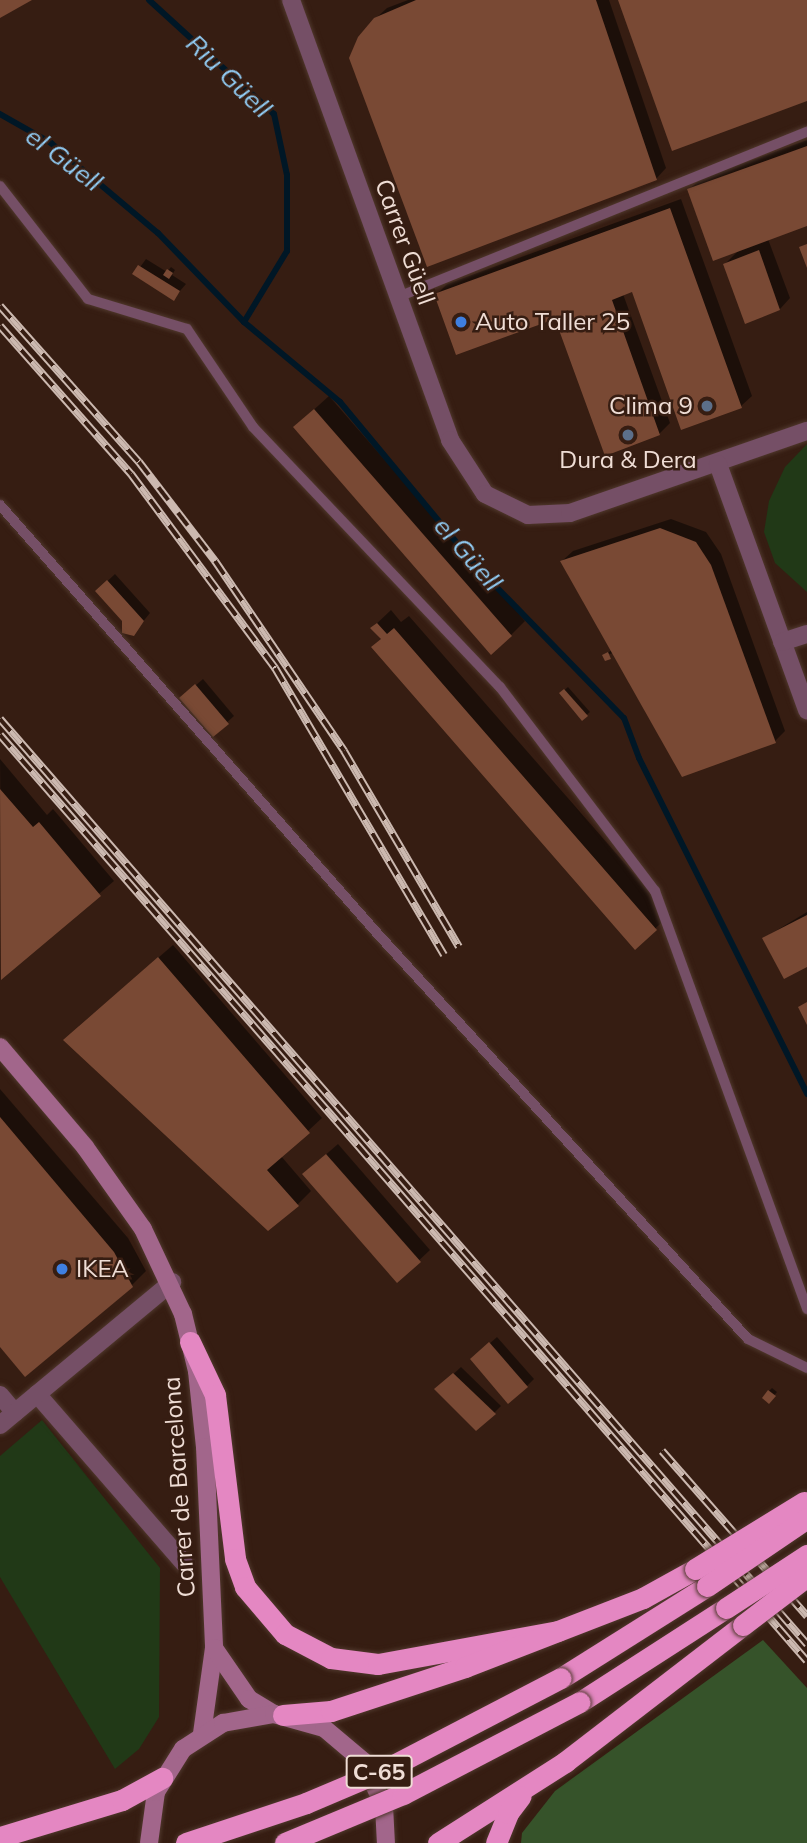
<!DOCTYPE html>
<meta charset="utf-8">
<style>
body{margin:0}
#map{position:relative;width:807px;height:1843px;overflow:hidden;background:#361d12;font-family:Mulish,sans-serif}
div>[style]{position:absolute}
.green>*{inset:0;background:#213917}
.forest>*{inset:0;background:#36532a}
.shadow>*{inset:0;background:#0007}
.stream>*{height:6px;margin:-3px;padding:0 3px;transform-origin:3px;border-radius:3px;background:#001726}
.building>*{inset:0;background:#794934}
.roads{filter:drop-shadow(0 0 2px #50382d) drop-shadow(0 0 2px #50382d)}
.lane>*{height:10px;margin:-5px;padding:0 5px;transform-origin:5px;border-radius:5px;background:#754f66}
.street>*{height:18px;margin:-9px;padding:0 9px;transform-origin:9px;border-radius:9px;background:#754f66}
.secondary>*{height:18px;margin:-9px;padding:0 9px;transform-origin:9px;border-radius:9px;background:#a2668b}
.highway>*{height:21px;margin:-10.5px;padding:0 10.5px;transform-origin:10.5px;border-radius:10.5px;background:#e487c2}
.rail>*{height:8px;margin-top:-4px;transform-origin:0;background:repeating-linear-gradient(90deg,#361d12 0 16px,#ccb9b0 0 32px);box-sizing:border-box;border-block:2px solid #ccb9b0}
.bridges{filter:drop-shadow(0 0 2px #50382d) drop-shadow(0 0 2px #50382d)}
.highway-bridge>*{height:21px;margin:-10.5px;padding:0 10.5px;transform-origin:10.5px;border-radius:10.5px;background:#e487c2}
.dots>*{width:19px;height:19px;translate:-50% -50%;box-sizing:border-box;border:4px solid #361d12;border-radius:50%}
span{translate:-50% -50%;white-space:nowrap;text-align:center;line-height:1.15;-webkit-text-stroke:5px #361d12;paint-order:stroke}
.shield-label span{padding:2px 5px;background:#361d12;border:2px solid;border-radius:5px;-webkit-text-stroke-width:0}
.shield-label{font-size:23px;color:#efddd5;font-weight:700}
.street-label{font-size:24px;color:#efddd5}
.poi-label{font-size:24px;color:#efddd5}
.left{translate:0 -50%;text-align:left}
.right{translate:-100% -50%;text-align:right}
.water-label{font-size:26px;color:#92cdf5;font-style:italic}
</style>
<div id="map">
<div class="green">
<i style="clip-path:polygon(807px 444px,807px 592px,775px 563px,764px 532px,769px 501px,785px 467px)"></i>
<i style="clip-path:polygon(42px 1420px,160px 1568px,159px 1717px,139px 1749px,115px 1769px,0 1577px,0 1456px)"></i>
</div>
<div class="forest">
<i style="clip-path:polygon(763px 1640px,807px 1688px,807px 1843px,521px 1843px,522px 1833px,555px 1791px)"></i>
</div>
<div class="shadow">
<i style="clip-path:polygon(408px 0,609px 0,666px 168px,656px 179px,375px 19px,387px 8px)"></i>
<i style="clip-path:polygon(807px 140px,807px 225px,768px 239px,790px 298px,780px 309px,725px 264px,739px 250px,689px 190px,700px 179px)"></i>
<i style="clip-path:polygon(681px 199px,752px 396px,741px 406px,682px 427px,633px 290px,623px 294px,670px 423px,659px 434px,556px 317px,436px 295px,447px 284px)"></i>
<i style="clip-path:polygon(146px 259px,167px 272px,171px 267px,175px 270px,172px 275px,186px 284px,174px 298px,135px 274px)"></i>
<i style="clip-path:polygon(329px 396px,525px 621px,511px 635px,309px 414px)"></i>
<i style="clip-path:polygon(671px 519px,706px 532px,721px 554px,785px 731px,775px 741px,614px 653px,604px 655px,612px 650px,562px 561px,573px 551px)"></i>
<i style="clip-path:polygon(115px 574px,150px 613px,133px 634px,122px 629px,124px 621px,97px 591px)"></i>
<i style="clip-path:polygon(391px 610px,401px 622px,409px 616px,670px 915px,635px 947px,372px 628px)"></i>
<i style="clip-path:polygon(203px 679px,234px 716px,213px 735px,188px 692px)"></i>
<i style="clip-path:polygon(568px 687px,590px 712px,583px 718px,561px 693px)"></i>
<i style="clip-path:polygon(0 759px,47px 815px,53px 809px,114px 881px,2px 977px)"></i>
<i style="clip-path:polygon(807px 912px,807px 965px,764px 938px)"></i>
<i style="clip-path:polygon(173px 945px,322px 1118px,281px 1156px,311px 1191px,297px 1205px,79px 1026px)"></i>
<i style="clip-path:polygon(0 1089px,128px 1238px,146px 1271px,132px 1285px,0 1344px)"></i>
<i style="clip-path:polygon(338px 1144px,430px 1250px,397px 1281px,315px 1164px)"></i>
<i style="clip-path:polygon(497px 1337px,534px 1379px,527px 1386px,480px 1352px)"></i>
<i style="clip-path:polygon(461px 1367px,501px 1406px,494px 1413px,437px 1389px)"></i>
<i style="clip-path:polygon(772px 1388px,777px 1392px,769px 1402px,769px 1391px)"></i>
</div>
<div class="stream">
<i style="left:149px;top:0;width:169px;rotate:42.4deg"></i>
<i style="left:274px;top:114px;width:62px;rotate:78deg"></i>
<i style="left:287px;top:175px;width:76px;rotate:90deg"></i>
<i style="left:287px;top:251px;width:83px;rotate:121.2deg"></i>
<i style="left:0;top:114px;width:59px;rotate:29.6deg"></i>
<i style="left:51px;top:143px;width:140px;rotate:40.1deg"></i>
<i style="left:158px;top:233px;width:124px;rotate:46deg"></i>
<i style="left:244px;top:322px;width:125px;rotate:39.8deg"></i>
<i style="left:340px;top:402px;width:213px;rotate:50.3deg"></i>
<i style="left:476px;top:566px;width:212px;rotate:45.8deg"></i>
<i style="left:624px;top:718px;width:43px;rotate:69.4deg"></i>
<i style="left:639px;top:758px;width:376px;rotate:63.4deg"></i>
</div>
<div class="building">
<i style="clip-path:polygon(0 0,32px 0,0 18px)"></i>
<i style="clip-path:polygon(416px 0,596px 0,657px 180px,427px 267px,349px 58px,358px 37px,374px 18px)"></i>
<i style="clip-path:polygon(618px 0,807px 0,807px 101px,672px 151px)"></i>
<i style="clip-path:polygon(807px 146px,807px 226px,713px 261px,687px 189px)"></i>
<i style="clip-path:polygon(670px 208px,742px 408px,681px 430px,632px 292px,612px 300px,660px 435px,605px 456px,555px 319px,456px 355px,434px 294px)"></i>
<i style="clip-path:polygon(807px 244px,807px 268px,799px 247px)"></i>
<i style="clip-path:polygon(759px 250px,780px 310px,745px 324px,723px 264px)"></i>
<i style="clip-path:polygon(138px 265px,180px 291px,174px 301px,132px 274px)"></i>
<i style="clip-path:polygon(167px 269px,173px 273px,169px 279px,163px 275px)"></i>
<i style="clip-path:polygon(314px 409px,512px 636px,491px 655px,293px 427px)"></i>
<i style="clip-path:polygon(660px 528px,696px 542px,711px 565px,776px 743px,682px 777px,560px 561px)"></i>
<i style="clip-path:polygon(107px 580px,144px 621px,134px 636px,122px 633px,122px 621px,95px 591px)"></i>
<i style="clip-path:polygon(377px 623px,387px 634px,394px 628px,657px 930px,635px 950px,371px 647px,381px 639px,370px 628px)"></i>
<i style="clip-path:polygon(608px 652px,611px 659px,605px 661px,602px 655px)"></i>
<i style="clip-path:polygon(195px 684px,229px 724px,213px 737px,179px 698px)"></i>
<i style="clip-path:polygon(564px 689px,588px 716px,582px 721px,559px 693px)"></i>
<i style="clip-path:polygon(0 789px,33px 827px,39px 822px,101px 896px,1px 980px)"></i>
<i style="clip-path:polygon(807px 915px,807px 967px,784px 979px,762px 938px)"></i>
<i style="clip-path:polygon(158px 957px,310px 1133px,267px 1170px,299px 1206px,268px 1231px,63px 1040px)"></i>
<i style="clip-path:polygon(807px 1002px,807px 1025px,798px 1007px)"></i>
<i style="clip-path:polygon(0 1117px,114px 1252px,133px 1287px,25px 1377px,0 1347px)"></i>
<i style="clip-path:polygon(326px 1154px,421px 1262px,397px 1283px,302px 1174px)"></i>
<i style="clip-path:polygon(489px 1342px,528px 1387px,508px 1404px,470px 1359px)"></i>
<i style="clip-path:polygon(453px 1373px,496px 1414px,476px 1431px,434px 1389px)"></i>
<i style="clip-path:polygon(768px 1390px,776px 1396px,769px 1404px,762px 1398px)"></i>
</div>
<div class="roads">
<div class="lane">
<i style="left:0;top:186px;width:143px;rotate:52.1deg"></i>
<i style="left:88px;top:299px;width:103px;rotate:16.9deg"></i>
<i style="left:187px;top:329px;width:118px;rotate:56deg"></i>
<i style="left:253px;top:427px;width:359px;rotate:46.5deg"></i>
<i style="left:500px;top:687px;width:256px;rotate:52.8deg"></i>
<i style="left:655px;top:891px;width:445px;rotate:70deg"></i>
<i style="left:398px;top:297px;width:441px;rotate:-22deg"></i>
<i style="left:0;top:505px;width:569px;rotate:48.63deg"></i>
<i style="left:376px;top:932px;width:551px;rotate:47.57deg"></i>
<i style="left:748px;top:1339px;width:66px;rotate:26.2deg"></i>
</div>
<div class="street">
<i style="left:291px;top:0;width:468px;rotate:70.1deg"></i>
<i style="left:450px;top:440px;width:64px;rotate:57.1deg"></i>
<i style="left:485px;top:494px;width:48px;rotate:26deg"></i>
<i style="left:528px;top:515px;width:42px;rotate:-2.7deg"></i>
<i style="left:570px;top:513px;width:251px;rotate:-19.1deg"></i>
<i style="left:718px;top:464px;width:262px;rotate:70.1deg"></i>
<i style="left:782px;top:642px;width:26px;rotate:-18deg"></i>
<i style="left:37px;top:1394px;width:224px;rotate:49deg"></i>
<i style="left:0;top:1395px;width:23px;rotate:50deg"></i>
<i style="left:0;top:1425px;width:224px;rotate:-39.7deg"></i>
</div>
<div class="secondary">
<i style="left:0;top:1047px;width:131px;rotate:49.6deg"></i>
<i style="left:85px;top:1147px;width:100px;rotate:54.7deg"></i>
<i style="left:143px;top:1229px;width:94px;rotate:64.8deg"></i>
<i style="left:183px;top:1314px;width:59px;rotate:76.2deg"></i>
<i style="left:197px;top:1371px;width:76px;rotate:84deg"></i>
<i style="left:205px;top:1447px;width:201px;rotate:87.4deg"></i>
<i style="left:214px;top:1648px;width:86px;rotate:98deg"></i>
<i style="left:214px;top:1648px;width:62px;rotate:55.5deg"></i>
<i style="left:249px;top:1699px;width:29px;rotate:31deg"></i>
<i style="left:149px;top:1843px;width:51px;rotate:-82.2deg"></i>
<i style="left:156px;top:1792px;width:51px;rotate:-57.9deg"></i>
<i style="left:183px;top:1749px;width:48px;rotate:-33deg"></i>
<i style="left:223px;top:1723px;width:52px;rotate:-10deg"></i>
<i style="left:274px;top:1714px;width:52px;rotate:15.6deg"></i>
<i style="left:324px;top:1728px;width:51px;rotate:40.2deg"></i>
<i style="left:363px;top:1761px;width:50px;rotate:65deg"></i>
<i style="left:384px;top:1806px;width:37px;rotate:87deg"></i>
</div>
<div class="highway">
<i style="left:190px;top:1342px;width:59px;rotate:64.7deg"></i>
<i style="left:215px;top:1395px;width:165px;rotate:83deg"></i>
<i style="left:235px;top:1559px;width:30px;rotate:70deg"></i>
<i style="left:245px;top:1587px;width:62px;rotate:49.6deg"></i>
<i style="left:285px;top:1634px;width:52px;rotate:27.6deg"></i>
<i style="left:331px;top:1658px;width:47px;rotate:7.3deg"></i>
<i style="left:378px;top:1664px;width:183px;rotate:-10.4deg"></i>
<i style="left:561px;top:1678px;width:173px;rotate:-32.2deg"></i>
<i style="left:580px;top:1702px;width:174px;rotate:-32.8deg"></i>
<i style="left:283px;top:1715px;width:48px;rotate:-4.8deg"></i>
<i style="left:331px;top:1711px;width:141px;rotate:-18.2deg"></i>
<i style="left:465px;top:1667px;width:191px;rotate:-21.2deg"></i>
<i style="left:643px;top:1598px;width:60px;rotate:-29.1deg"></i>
<i style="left:0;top:1837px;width:127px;rotate:-16.9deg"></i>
<i style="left:122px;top:1800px;width:46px;rotate:-28.8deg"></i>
<i style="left:438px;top:1843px;width:151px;rotate:-32.5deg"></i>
<i style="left:565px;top:1762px;width:225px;rotate:-37.6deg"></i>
<i style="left:496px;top:1843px;width:32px;rotate:-68deg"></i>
<i style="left:508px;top:1813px;width:21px;rotate:-53deg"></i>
</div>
</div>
<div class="rail">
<i style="left:0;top:306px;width:209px;rotate:48.3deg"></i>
<i style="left:139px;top:462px;width:125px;rotate:52.5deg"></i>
<i style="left:215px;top:561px;width:230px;rotate:55.8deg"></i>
<i style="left:344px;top:751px;width:227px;rotate:59.6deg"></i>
<i style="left:0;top:326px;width:198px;rotate:48.5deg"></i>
<i style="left:131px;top:474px;width:242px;rotate:53.4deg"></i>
<i style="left:275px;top:668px;width:333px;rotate:59.5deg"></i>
<i style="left:0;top:719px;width:1228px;rotate:48.9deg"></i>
<i style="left:0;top:735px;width:1228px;rotate:48.93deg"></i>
<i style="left:662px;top:1451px;width:220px;rotate:48.7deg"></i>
</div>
<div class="bridges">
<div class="highway-bridge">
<i style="left:695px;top:1569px;width:128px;rotate:-31.6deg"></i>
<i style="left:707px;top:1586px;width:121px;rotate:-34.2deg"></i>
<i style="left:726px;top:1608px;width:97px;rotate:-33.2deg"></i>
<i style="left:743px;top:1625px;width:81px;rotate:-37.4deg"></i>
<i style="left:186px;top:1843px;width:126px;rotate:-18.4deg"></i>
<i style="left:306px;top:1803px;width:85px;rotate:-22.9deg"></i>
<i style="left:384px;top:1770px;width:199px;rotate:-27.5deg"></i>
<i style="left:285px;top:1843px;width:128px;rotate:-22.6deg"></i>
<i style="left:403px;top:1794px;width:199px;rotate:-27.5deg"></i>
</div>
</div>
<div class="dots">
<i style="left:461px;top:322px;background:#3f7fe0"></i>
<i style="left:707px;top:406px;background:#5c6f8a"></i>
<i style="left:628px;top:435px;background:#5c6f8a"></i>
<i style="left:62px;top:1269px;background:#3f7fe0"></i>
</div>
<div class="shield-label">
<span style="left:379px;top:1772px">C-65</span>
</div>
<div class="street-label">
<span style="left:405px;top:242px;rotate:70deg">Carrer Güell</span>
<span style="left:179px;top:1487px;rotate:-94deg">Carrer de Barcelona</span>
</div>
<div class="poi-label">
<span class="left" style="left:475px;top:322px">Auto Taller 25</span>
<span class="right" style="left:693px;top:406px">Clima 9</span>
<span style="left:628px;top:460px">Dura &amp; Dera</span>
<span class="left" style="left:76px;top:1269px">IKEA</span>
</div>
<div class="water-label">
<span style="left:229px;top:76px;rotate:44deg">Riu Güell</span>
<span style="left:64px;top:159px;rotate:37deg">el Güell</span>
<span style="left:468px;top:554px;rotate:49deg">el Güell</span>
</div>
</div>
